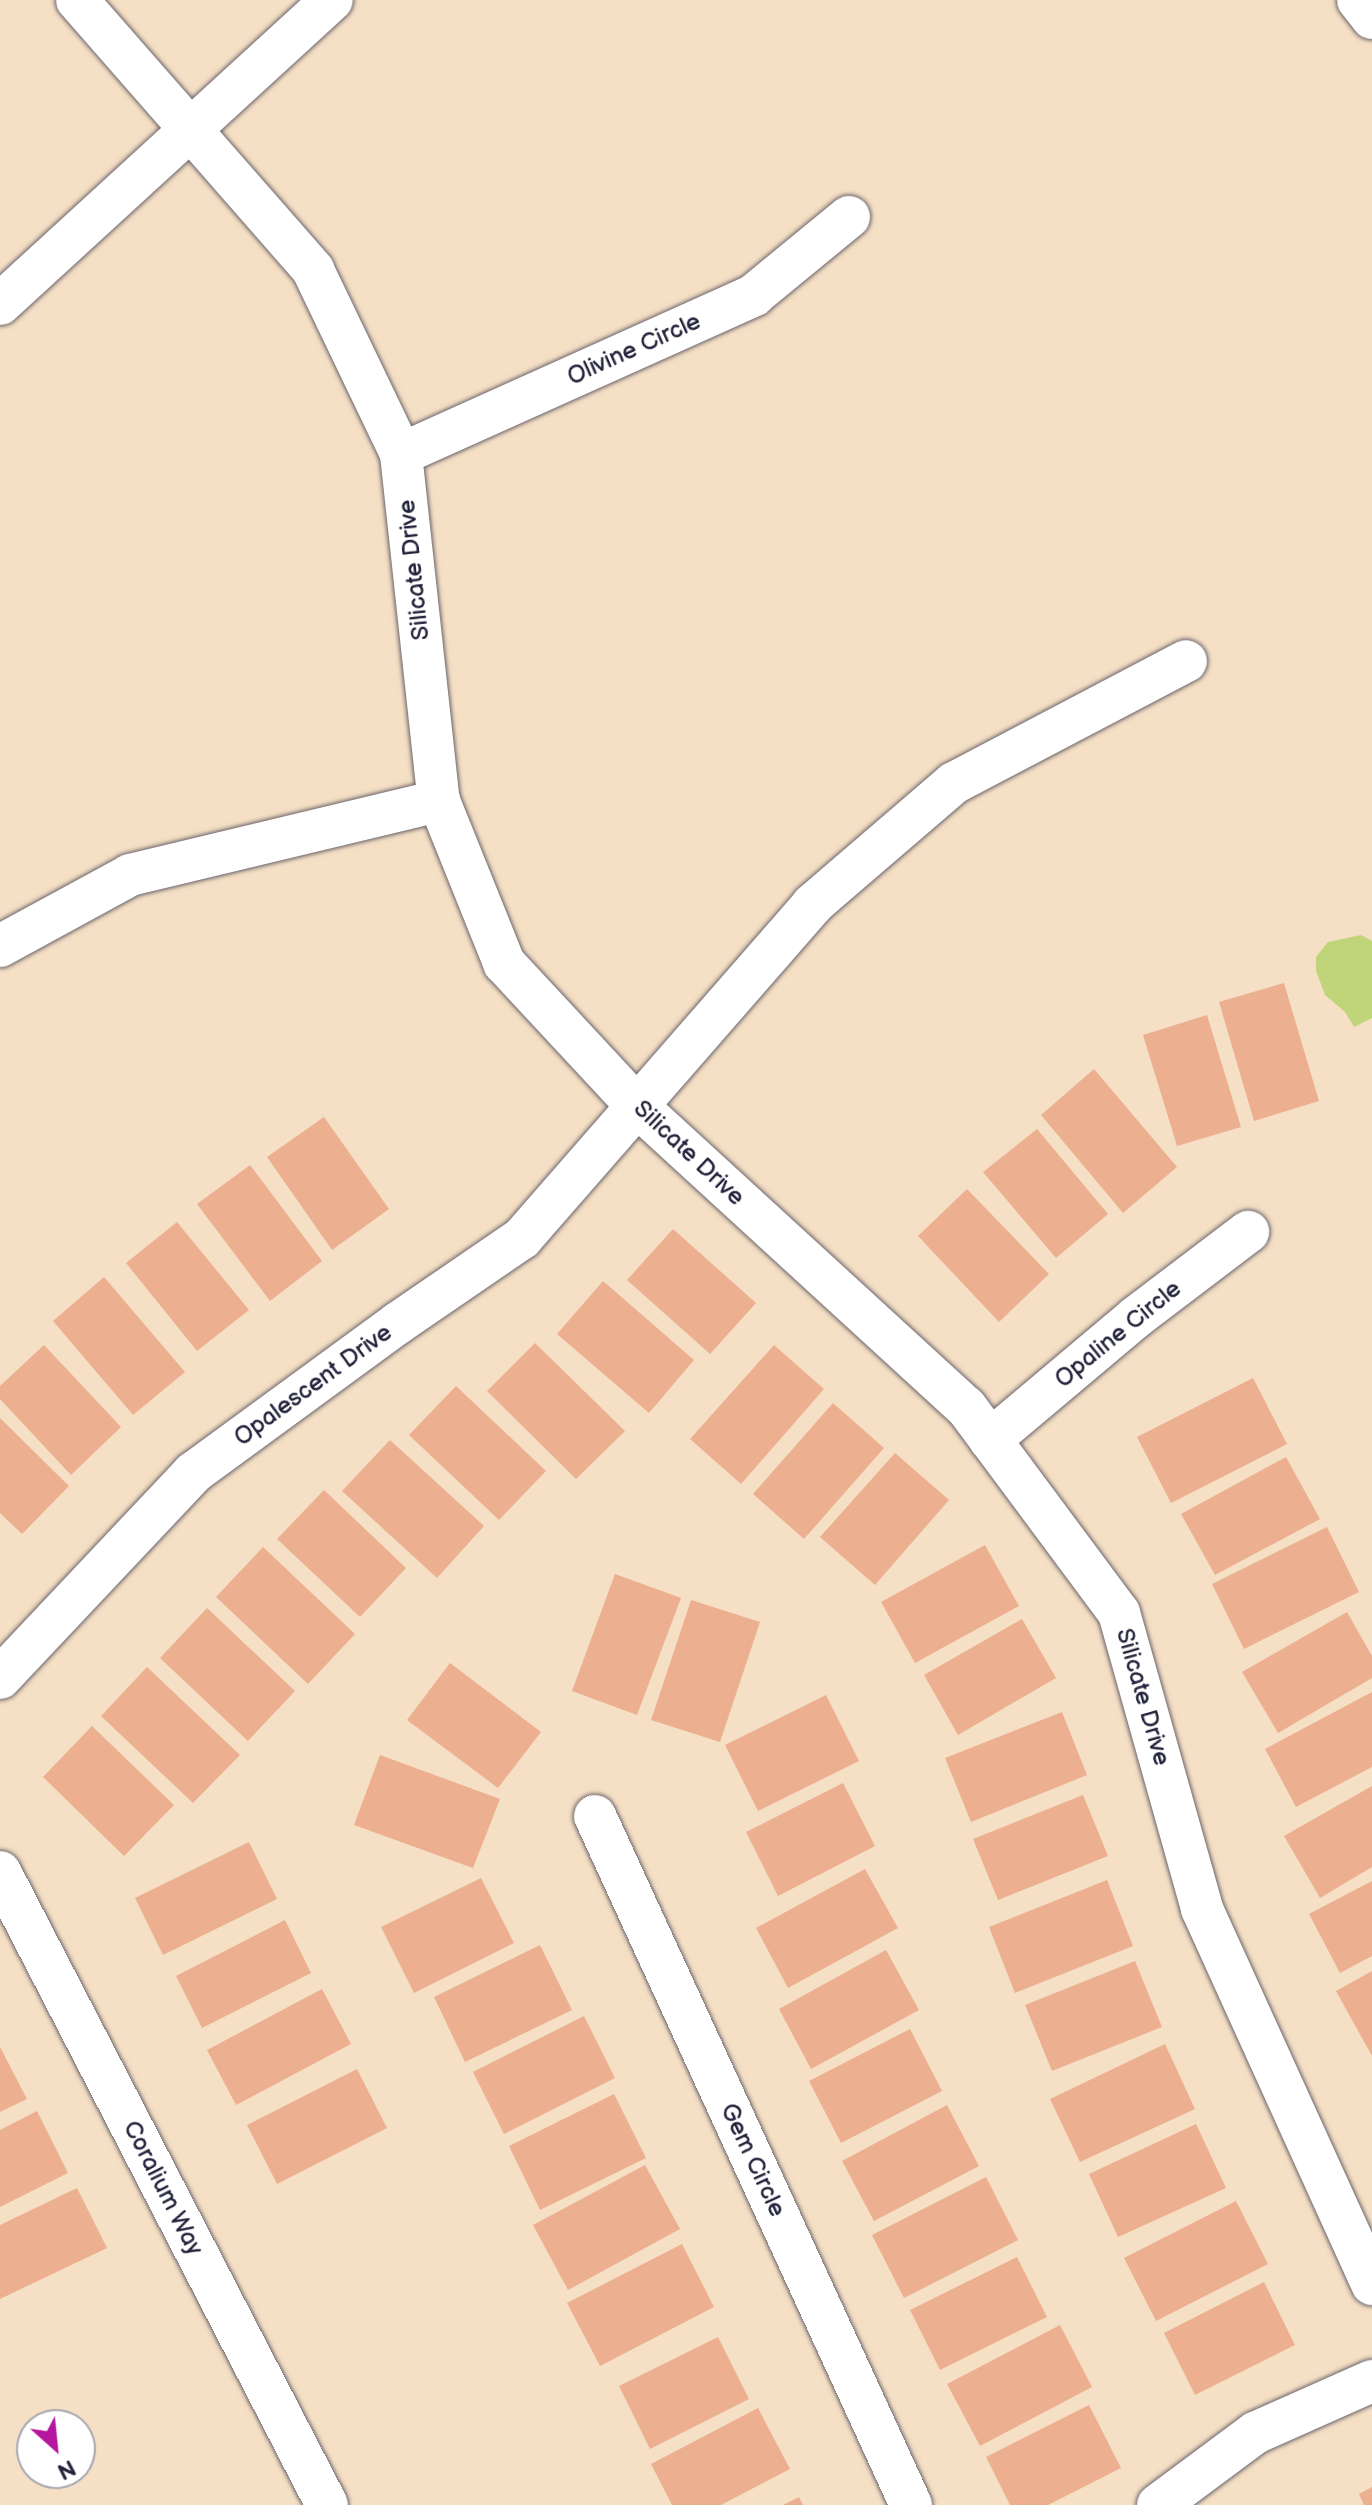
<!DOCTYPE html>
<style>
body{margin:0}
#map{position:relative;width:1372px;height:2505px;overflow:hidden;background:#f5e0c5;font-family:"Balsamiq Sans",sans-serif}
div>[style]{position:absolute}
.green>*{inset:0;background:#c0d579}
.building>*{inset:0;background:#ecaf8f}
.roads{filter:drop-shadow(0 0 2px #6c646b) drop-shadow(0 0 2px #6c646b)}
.street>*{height:42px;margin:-21px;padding:0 21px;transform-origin:21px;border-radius:21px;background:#fff}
span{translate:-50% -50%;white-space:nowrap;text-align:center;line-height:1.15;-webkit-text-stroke:8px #fff;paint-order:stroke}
.street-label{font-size:24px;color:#22223b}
.north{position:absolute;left:16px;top:2409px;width:80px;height:80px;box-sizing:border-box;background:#fff;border:2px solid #a7a7b1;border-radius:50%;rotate:153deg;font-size:22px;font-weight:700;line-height:32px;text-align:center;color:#22223b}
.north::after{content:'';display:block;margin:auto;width:28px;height:36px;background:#b5179e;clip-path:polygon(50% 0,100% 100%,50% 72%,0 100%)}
</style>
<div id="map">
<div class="green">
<i style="clip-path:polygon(1361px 935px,1372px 941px,1372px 1018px,1354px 1027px,1345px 1012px,1325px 995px,1316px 971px,1316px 957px,1328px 942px)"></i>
</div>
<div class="building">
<i style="clip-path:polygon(1284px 983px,1319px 1101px,1254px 1121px,1219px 1002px)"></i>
<i style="clip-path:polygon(1207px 1015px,1241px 1127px,1177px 1146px,1143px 1035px)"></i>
<i style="clip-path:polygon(1094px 1069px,1177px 1167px,1123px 1213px,1041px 1115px)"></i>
<i style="clip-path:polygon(324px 1117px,389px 1209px,332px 1250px,267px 1157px)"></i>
<i style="clip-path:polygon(1037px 1129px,1108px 1214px,1056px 1258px,983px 1172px)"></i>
<i style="clip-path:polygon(250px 1165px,322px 1261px,270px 1301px,197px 1204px)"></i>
<i style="clip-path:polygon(967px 1189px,1049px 1274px,999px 1322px,918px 1236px)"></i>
<i style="clip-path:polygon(177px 1222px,249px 1310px,197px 1351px,126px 1263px)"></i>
<i style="clip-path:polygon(673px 1229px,756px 1303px,710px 1354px,627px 1280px)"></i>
<i style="clip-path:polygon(104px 1277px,185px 1372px,133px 1415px,53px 1321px)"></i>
<i style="clip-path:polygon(603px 1281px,694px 1360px,649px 1413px,557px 1334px)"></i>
<i style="clip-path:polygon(535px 1343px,625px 1431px,576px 1479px,487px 1391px)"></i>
<i style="clip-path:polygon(44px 1345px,121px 1427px,71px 1475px,0 1399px,0 1386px)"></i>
<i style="clip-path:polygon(774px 1345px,824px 1389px,741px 1484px,690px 1439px)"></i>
<i style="clip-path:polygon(1253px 1378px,1287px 1444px,1171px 1503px,1137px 1437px)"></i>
<i style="clip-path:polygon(456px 1386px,546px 1471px,499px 1520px,409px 1435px)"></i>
<i style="clip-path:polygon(833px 1403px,884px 1448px,804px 1539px,753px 1494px)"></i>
<i style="clip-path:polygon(0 1418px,69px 1486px,22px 1534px,0 1513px)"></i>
<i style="clip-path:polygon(390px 1440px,484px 1526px,437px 1578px,342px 1491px)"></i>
<i style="clip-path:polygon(895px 1453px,949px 1500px,875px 1585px,820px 1537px)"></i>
<i style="clip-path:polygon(1286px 1457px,1320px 1519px,1215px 1575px,1181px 1514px)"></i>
<i style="clip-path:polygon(324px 1490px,406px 1568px,360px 1617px,277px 1539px)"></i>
<i style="clip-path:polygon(1327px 1527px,1359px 1592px,1244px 1649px,1212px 1584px)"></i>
<i style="clip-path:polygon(985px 1545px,1019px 1606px,915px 1663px,881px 1602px)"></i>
<i style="clip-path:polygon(263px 1547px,355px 1634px,308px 1684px,216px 1597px)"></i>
<i style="clip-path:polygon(615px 1574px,681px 1598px,637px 1715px,572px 1691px)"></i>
<i style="clip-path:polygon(691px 1600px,760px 1622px,720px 1742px,651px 1720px)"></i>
<i style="clip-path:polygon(207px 1608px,295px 1691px,248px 1741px,160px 1658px)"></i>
<i style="clip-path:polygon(1347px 1612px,1372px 1656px,1372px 1678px,1278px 1733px,1242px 1672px)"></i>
<i style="clip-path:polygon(1022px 1619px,1056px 1678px,958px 1735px,924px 1675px)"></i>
<i style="clip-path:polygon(450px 1663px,541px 1732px,498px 1788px,407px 1720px)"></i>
<i style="clip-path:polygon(147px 1667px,240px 1755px,193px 1803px,101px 1716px)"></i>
<i style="clip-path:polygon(1372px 1692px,1372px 1767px,1296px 1807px,1265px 1749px)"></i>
<i style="clip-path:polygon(826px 1695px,859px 1761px,758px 1811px,725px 1745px)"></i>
<i style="clip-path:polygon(1062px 1712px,1087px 1775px,971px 1822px,945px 1758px)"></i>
<i style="clip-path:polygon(92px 1726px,174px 1805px,124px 1856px,43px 1777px)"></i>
<i style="clip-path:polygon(380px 1755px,500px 1799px,473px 1868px,354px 1825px)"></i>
<i style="clip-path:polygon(843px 1783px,875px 1846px,778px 1896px,746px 1832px)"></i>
<i style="clip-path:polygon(1372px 1786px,1372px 1867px,1320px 1898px,1284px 1836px)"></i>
<i style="clip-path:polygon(1083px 1795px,1108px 1856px,998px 1900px,973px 1839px)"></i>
<i style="clip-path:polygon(249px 1842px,277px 1899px,163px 1955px,135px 1898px)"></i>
<i style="clip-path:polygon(865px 1869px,898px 1928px,788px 1988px,756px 1928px)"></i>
<i style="clip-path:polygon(481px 1878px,514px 1943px,414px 1993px,381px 1927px)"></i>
<i style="clip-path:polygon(1107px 1880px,1133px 1946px,1015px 1993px,989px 1927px)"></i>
<i style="clip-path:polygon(1372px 1881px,1372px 1956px,1340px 1973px,1309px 1914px)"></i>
<i style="clip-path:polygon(285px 1920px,311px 1973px,202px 2028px,176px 1976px)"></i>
<i style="clip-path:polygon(540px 1945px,572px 2010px,465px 2062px,434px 1997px)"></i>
<i style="clip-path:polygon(886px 1950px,919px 2010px,811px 2069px,779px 2009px)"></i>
<i style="clip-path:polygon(1135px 1961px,1162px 2027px,1052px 2071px,1025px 2005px)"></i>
<i style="clip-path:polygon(1372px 1971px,1372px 2056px,1336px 1991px)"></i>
<i style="clip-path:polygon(322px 1989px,351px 2044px,236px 2105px,207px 2050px)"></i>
<i style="clip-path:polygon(584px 2016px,615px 2078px,504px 2134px,473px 2072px)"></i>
<i style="clip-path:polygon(910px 2029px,942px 2091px,841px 2143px,809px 2081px)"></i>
<i style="clip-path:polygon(1165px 2044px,1195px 2109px,1080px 2162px,1050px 2099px)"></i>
<i style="clip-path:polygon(0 2047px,27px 2099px,0 2112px)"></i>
<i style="clip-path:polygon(357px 2069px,387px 2128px,277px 2184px,247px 2125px)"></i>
<i style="clip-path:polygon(614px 2094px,646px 2158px,540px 2210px,509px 2146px)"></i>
<i style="clip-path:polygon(947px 2105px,979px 2166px,874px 2221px,842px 2161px)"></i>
<i style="clip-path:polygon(37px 2111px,68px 2173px,0 2207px,0 2130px)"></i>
<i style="clip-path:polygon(1196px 2124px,1226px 2188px,1118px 2237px,1089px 2174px)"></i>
<i style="clip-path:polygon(645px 2165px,680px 2229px,568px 2290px,533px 2225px)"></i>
<i style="clip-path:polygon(986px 2177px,1018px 2240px,904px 2298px,872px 2235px)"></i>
<i style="clip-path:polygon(77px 2188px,107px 2248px,0 2299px,0 2225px)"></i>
<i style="clip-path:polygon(1236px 2201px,1268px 2264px,1156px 2321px,1124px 2258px)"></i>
<i style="clip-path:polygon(682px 2244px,714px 2307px,600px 2366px,567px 2303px)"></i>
<i style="clip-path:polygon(1017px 2257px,1047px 2317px,940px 2370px,910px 2310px)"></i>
<i style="clip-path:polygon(1264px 2282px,1295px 2345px,1195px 2395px,1164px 2333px)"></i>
<i style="clip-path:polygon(1060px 2325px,1092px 2387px,980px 2446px,947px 2384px)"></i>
<i style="clip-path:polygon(718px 2337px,749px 2399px,650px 2449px,619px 2386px)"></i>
<i style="clip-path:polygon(1089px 2405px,1121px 2468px,1048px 2505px,1010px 2505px,986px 2457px)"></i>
<i style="clip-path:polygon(758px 2408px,790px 2469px,721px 2505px,672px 2505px,651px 2464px)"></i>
<i style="clip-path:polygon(1372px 2487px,1372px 2505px,1364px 2505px,1359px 2494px)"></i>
<i style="clip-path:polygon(799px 2497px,803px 2505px,783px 2505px)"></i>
</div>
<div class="roads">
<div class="street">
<i style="left:77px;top:0;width:359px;rotate:48.8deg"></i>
<i style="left:313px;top:270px;width:204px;rotate:64.4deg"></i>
<i style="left:401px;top:454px;width:349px;rotate:83.8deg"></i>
<i style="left:439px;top:801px;width:175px;rotate:68.1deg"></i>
<i style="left:504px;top:963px;width:195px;rotate:47.1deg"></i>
<i style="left:637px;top:1106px;width:446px;rotate:42.5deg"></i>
<i style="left:966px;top:1407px;width:257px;rotate:53.4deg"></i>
<i style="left:1119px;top:1613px;width:307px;rotate:74.3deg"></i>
<i style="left:1202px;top:1909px;width:412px;rotate:65.6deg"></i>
<i style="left:1358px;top:0;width:23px;rotate:52deg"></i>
<i style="left:0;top:304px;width:450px;rotate:-42.5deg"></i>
<i style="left:401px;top:454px;width:387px;rotate:-24.2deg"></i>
<i style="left:754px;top:295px;width:123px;rotate:-39.4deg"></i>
<i style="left:0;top:946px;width:148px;rotate:-28.6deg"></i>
<i style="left:130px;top:875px;width:318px;rotate:-13.5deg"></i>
<i style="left:990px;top:1440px;width:191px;rotate:-40.1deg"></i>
<i style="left:1136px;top:1317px;width:141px;rotate:-37.2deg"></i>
<i style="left:0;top:1678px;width:282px;rotate:-46.7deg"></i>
<i style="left:193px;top:1473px;width:254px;rotate:-36.2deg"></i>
<i style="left:398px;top:1323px;width:150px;rotate:-34.4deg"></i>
<i style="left:522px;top:1238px;width:442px;rotate:-48.9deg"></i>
<i style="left:812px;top:905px;width:187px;rotate:-40.7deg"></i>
<i style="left:954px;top:783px;width:262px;rotate:-27.7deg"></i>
<i style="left:595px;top:1816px;width:758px;rotate:65.36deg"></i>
<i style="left:0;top:1872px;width:712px;rotate:62.68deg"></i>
<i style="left:1158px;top:2505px;width:121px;rotate:-36.6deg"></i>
<i style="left:1255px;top:2433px;width:128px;rotate:-24deg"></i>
</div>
</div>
<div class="street-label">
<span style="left:634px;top:349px;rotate:-24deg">Olivine Circle</span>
<span style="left:414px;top:570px;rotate:-96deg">Silicate Drive</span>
<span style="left:689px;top:1153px;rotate:43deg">Silicate Drive</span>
<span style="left:1118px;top:1334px;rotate:-39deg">Opaline Circle</span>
<span style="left:313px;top:1385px;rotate:-36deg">Opalescent Drive</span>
<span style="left:1143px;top:1697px;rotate:74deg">Silicate Drive</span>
<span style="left:753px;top:2160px;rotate:65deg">Gem Circle</span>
<span style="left:163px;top:2188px;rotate:63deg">Coralium Way</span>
</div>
<div class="north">N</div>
</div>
